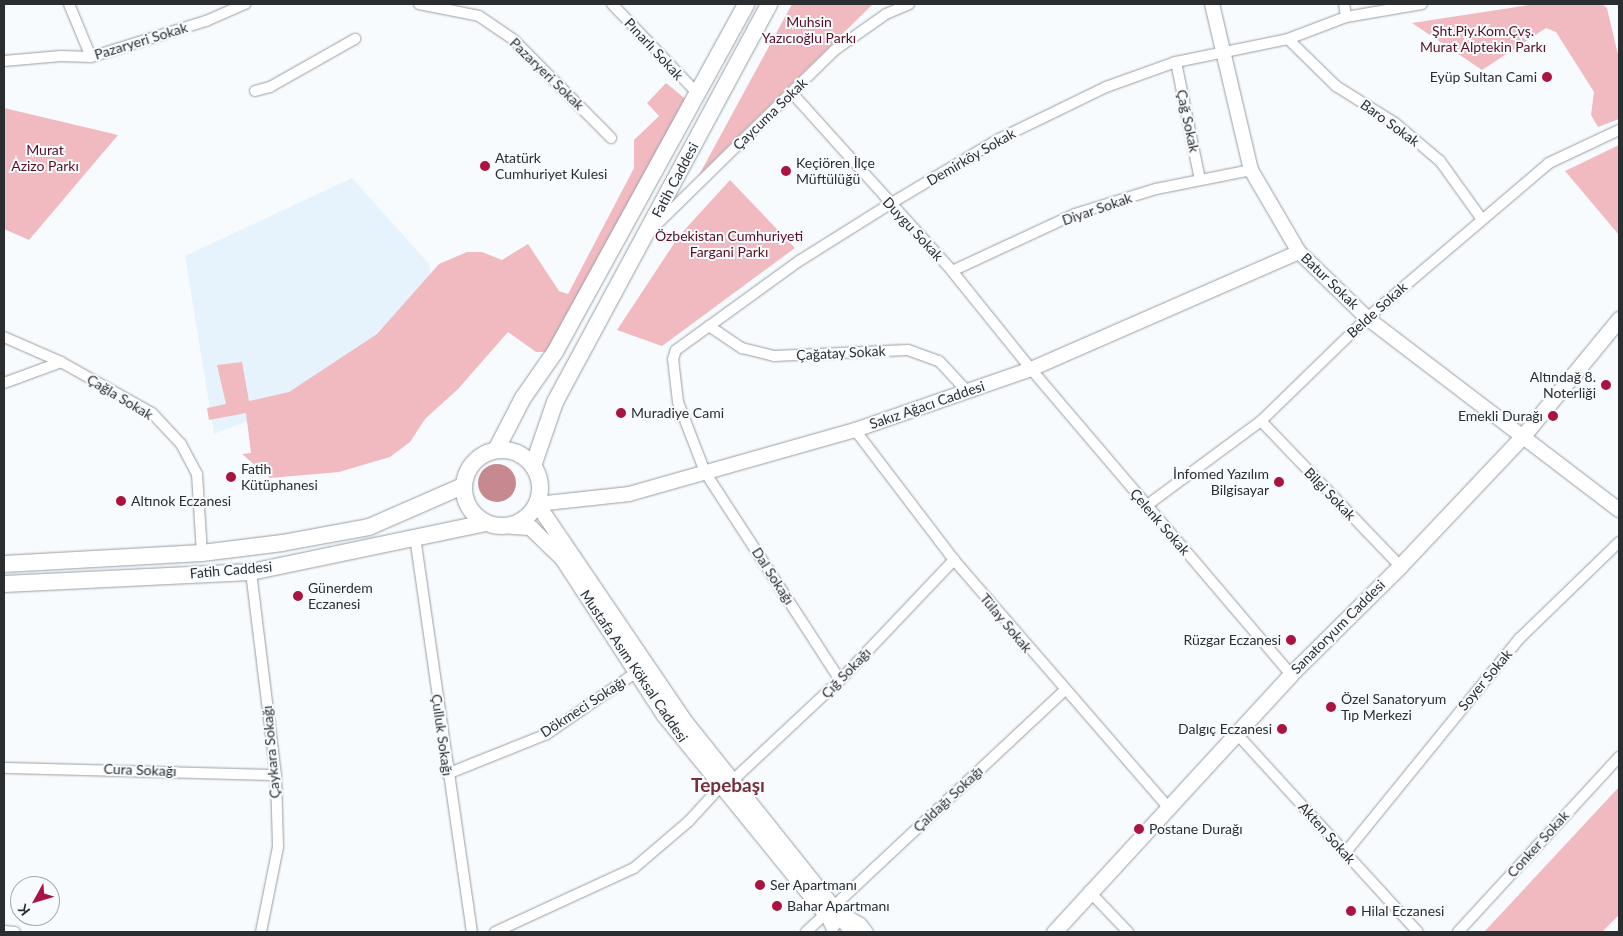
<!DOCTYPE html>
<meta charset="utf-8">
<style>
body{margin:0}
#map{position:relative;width:1623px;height:936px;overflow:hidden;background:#f8fbfe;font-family:Lato,sans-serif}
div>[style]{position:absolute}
.built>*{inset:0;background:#e7f3fc}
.green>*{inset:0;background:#f1bac0}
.water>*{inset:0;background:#c5898f}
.round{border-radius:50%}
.roads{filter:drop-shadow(0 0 1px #969ea4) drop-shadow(0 0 1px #969ea4)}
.minor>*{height:10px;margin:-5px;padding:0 5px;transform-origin:5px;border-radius:5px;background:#fff}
.tertiary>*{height:14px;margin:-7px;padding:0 7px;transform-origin:7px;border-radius:7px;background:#fff}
.secondary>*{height:15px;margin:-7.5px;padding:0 7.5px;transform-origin:7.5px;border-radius:7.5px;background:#fff}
.primary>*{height:16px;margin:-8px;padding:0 8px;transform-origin:8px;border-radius:8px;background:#fff}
.primary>.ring{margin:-8px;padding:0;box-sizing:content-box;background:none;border:16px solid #fff;border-radius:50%}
.dots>*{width:14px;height:14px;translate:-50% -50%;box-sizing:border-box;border:2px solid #f8fbfe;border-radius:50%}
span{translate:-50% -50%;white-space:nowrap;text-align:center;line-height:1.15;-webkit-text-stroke:4px #f8fbfe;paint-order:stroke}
.park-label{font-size:14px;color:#580f21}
.street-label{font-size:14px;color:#2b2e30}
.poi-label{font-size:14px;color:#2b2e30}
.right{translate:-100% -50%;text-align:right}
.left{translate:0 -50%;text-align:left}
.district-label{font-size:19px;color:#762f3b;font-weight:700}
.frame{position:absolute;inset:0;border:5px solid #2b2e30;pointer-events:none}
.north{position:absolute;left:10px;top:876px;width:50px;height:50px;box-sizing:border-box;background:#f8fbfe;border:1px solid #a6a9ac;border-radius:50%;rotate:231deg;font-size:14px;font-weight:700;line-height:20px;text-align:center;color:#2b2e30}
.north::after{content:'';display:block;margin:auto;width:18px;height:22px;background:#a91441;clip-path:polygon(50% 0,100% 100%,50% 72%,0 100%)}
</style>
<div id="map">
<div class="built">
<i style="clip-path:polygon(352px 178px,429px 264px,435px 294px,300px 401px,214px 434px,185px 256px)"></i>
</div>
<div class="green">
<i style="clip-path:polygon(792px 4px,873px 4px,699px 175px)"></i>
<i style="clip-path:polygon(1536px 4px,1602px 4px,1607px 8px,1619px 59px,1619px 119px,1598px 127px,1591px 115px,1594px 92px,1556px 32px,1546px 28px,1482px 70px,1412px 23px)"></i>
<i style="clip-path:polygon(666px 83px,688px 101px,546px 352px,536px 352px,508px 332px,458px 389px,425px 419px,410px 442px,390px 457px,339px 472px,270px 478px,242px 454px,251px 453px,246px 413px,209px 420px,207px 408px,226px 404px,217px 365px,242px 362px,249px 401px,289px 392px,377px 334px,439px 264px,467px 252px,482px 252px,502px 260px,528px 244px,559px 291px,568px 294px,634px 168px,634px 140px,659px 116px,647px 103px)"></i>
<i style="clip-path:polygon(4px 108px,118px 135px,29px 240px,4px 229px)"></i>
<i style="clip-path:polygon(1619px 145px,1619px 235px,1565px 171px)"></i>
<i style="clip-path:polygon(730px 180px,795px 248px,662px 346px,617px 330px,679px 236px)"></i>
<i style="clip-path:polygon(1619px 787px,1619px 915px,1602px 932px,1484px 932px)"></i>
</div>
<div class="water">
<i class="round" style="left:478px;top:464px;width:38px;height:38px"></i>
</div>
<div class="roads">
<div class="minor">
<i style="left:69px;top:4px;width:57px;rotate:67.5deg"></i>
<i style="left:419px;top:4px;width:61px;rotate:11.3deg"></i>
<i style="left:479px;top:16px;width:42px;rotate:34.4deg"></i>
<i style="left:514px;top:40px;width:138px;rotate:45.3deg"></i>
<i style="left:612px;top:4px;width:124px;rotate:46.3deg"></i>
<i style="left:1344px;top:4px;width:13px;rotate:81deg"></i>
<i style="left:1288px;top:39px;width:67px;rotate:44.4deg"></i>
<i style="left:1336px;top:86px;width:70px;rotate:32.1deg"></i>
<i style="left:1395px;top:123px;width:59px;rotate:40.2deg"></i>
<i style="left:1440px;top:161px;width:70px;rotate:54.3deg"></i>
<i style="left:4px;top:61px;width:57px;rotate:-5deg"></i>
<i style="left:61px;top:56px;width:30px;rotate:2deg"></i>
<i style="left:91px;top:57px;width:121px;rotate:-17.4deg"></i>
<i style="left:206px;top:21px;width:43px;rotate:-23.6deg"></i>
<i style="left:1176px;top:62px;width:120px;rotate:78.5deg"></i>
<i style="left:255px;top:91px;width:16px;rotate:-15deg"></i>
<i style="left:270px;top:87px;width:98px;rotate:-29.5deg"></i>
<i style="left:792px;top:93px;width:239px;rotate:48deg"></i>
<i style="left:952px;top:271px;width:126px;rotate:51.1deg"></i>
<i style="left:1031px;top:369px;width:401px;rotate:49.6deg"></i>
<i style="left:652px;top:229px;width:256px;rotate:-44.4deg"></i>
<i style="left:835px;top:50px;width:62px;rotate:-35.2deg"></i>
<i style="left:886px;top:14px;width:25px;rotate:-23deg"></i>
<i style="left:952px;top:271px;width:136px;rotate:-24.9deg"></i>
<i style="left:1075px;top:214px;width:85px;rotate:-17.2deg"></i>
<i style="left:1156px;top:189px;width:97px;rotate:-11.3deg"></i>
<i style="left:709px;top:326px;width:40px;rotate:34deg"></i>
<i style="left:742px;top:348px;width:33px;rotate:14deg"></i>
<i style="left:774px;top:356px;width:134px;rotate:-2.6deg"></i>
<i style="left:908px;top:350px;width:33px;rotate:20deg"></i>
<i style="left:939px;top:361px;width:41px;rotate:47deg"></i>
<i style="left:4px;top:337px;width:62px;rotate:23.7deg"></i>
<i style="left:61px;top:362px;width:104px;rotate:29.3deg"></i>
<i style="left:152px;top:413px;width:42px;rotate:46.9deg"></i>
<i style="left:181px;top:444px;width:34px;rotate:62deg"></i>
<i style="left:197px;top:474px;width:79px;rotate:86.4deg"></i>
<i style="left:4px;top:383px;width:61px;rotate:-20.2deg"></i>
<i style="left:1261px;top:421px;width:201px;rotate:46.2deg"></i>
<i style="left:855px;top:430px;width:163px;rotate:52.7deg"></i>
<i style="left:954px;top:560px;width:327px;rotate:49.1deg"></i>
<i style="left:1146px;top:506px;width:143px;rotate:-36.5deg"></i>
<i style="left:1261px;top:421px;width:148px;rotate:-44.2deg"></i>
<i style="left:1367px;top:318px;width:239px;rotate:-40.4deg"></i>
<i style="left:1549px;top:163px;width:77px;rotate:-25.2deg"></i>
<i style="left:415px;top:537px;width:399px;rotate:81.8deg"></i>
<i style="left:251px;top:572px;width:205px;rotate:83deg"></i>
<i style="left:276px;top:775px;width:72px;rotate:88.4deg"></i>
<i style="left:278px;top:847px;width:87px;rotate:101.3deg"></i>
<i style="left:840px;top:680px;width:248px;rotate:-123deg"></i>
<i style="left:705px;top:472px;width:75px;rotate:-111.1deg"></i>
<i style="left:678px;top:402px;width:43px;rotate:-96.6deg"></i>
<i style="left:673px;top:359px;width:9px;rotate:-72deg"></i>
<i style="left:676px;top:350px;width:152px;rotate:-35.9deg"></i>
<i style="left:799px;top:261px;width:107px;rotate:-32.1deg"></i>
<i style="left:890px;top:204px;width:127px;rotate:-30.8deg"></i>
<i style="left:999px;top:139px;width:119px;rotate:-25.9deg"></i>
<i style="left:1106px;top:87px;width:74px;rotate:-19.7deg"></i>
<i style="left:1176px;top:62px;width:114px;rotate:-11.6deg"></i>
<i style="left:1288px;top:39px;width:62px;rotate:-20.8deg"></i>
<i style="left:1346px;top:17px;width:77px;rotate:-9.7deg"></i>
<i style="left:1237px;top:734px;width:268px;rotate:47.6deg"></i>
<i style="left:4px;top:768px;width:272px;rotate:1.5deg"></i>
<i style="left:447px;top:774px;width:108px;rotate:-21.8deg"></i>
<i style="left:547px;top:734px;width:107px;rotate:-34.7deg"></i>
<i style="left:732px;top:781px;width:148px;rotate:-43.1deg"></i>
<i style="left:840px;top:680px;width:166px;rotate:-46.5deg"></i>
<i style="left:1345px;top:853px;width:277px;rotate:-50.9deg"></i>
<i style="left:1520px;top:638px;width:138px;rotate:-44.1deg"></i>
<i style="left:1089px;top:891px;width:57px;rotate:46.4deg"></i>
<i style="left:4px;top:931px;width:11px;rotate:5deg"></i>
<i style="left:495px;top:932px;width:153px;rotate:-24.7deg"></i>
<i style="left:634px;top:868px;width:72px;rotate:-40.5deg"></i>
<i style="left:689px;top:821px;width:46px;rotate:-47.6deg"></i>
<i style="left:806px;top:932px;width:26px;rotate:-43deg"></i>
<i style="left:825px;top:914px;width:20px;rotate:66deg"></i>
<i style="left:868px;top:932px;width:11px;rotate:-128deg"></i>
<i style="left:861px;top:923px;width:32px;rotate:-150deg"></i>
<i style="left:833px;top:907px;width:316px;rotate:-43.1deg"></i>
<i style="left:1458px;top:932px;width:238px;rotate:-47.4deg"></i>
</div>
<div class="tertiary">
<i style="left:1212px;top:4px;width:171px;rotate:76.8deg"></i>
<i style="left:1251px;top:170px;width:95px;rotate:59.7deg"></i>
<i style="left:1299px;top:252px;width:95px;rotate:44.1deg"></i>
<i style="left:1367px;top:318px;width:317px;rotate:37.3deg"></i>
<i style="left:537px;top:504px;width:93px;rotate:-6.2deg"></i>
<i style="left:629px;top:494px;width:235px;rotate:-15.8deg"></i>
<i style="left:855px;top:430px;width:186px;rotate:-19.1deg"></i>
<i style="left:1031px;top:369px;width:292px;rotate:-23.6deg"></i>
</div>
<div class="secondary">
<i style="left:537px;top:504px;width:265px;rotate:55.8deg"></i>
<i style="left:686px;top:723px;width:268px;rotate:51.4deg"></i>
<i style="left:512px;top:526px;width:18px;rotate:3deg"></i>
<i style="left:530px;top:527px;width:45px;rotate:44.1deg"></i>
<i style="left:562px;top:558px;width:187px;rotate:57deg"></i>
<i style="left:664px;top:715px;width:268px;rotate:50.9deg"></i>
<i style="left:1054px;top:932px;width:350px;rotate:-47.4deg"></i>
<i style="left:1291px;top:674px;width:153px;rotate:-44.7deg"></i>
<i style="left:1400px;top:566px;width:178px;rotate:-46.6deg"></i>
<i style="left:1522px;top:437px;width:153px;rotate:-50.6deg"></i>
</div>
<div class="primary">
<i class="ring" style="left:464px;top:450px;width:60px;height:60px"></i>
<i style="left:496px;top:450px;width:59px;rotate:-62.6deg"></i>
<i style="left:523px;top:398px;width:56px;rotate:-55.2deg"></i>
<i style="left:555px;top:352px;width:397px;rotate:-61.2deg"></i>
<i style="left:533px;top:466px;width:68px;rotate:-71deg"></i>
<i style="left:555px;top:402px;width:452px;rotate:-61.7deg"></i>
<i style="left:4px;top:564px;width:198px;rotate:-3.2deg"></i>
<i style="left:202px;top:553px;width:81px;rotate:-7.1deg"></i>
<i style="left:282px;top:543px;width:88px;rotate:-10.4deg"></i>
<i style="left:369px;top:527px;width:103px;rotate:-23.6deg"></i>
<i style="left:4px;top:584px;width:247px;rotate:-2.8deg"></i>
<i style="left:251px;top:572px;width:239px;rotate:-11.8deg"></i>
</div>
</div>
<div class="dots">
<i style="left:1547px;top:77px;background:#a91441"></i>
<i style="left:485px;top:166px;background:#a91441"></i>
<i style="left:786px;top:171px;background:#a91441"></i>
<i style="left:1606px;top:385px;background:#a91441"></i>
<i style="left:621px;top:413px;background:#a91441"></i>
<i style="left:1553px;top:416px;background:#a91441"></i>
<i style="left:231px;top:477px;background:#a91441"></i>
<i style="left:1279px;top:482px;background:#a91441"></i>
<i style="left:121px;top:501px;background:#a91441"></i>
<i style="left:298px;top:596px;background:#a91441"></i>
<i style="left:1291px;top:640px;background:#a91441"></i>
<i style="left:1331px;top:707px;background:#a91441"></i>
<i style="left:1282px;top:729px;background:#a91441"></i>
<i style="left:1139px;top:829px;background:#a91441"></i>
<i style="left:760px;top:885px;background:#a91441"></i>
<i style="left:777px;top:906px;background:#a91441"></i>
<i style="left:1351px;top:911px;background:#a91441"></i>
</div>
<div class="park-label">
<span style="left:809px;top:30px">Muhsin<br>Yazıcıoğlu Parkı</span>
<span style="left:1483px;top:39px">Şht.Piy.Kom.Çvş.<br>Murat Alptekin Parkı</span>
<span style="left:45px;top:158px">Murat<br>Azizo Parkı</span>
<span style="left:729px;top:244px">Özbekistan Cumhuriyeti<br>Fargani Parkı</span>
</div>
<div class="street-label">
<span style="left:141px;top:41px;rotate:-17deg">Pazaryeri Sokak</span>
<span style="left:654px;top:49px;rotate:47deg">Pınarlı Sokak</span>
<span style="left:547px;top:74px;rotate:44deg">Pazaryeri Sokak</span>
<span style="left:770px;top:114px;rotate:-44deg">Çaycuma Sokak</span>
<span style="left:1188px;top:121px;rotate:78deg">Çağ Sokak</span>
<span style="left:1390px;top:123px;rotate:36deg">Baro Sokak</span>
<span style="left:971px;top:157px;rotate:-30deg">Demirköy Sokak</span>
<span style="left:675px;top:180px;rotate:-62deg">Fatih Caddesi</span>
<span style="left:1097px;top:209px;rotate:-19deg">Diyar Sokak</span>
<span style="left:913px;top:229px;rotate:47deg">Duygu Sokak</span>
<span style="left:1330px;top:281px;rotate:44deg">Batur Sokak</span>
<span style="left:1377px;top:310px;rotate:-42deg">Belde Sokak</span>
<span style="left:841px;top:353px;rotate:-3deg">Çağatay Sokak</span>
<span style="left:120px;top:397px;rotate:31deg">Çağla Sokak</span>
<span style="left:927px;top:405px;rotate:-19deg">Sakız Ağacı Caddesi</span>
<span style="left:1330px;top:494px;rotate:46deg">Bilgi Sokak</span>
<span style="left:1160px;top:522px;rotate:49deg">Çelenk Sokak</span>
<span style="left:231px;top:570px;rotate:-5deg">Fatih Caddesi</span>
<span style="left:773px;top:576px;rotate:57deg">Dal Sokağı</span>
<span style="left:1006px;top:623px;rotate:50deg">Tülay Sokak</span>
<span style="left:1338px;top:627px;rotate:-45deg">Sanatoryum Caddesi</span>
<span style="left:634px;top:666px;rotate:56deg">Mustafa Asım Köksal Caddesi</span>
<span style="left:846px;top:673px;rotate:-46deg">Çığ Sokağı</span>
<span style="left:1485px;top:680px;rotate:-50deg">Soyer Sokak</span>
<span style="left:583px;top:707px;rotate:-33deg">Dökmeci Sokağı</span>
<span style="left:442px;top:735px;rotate:82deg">Çulluk Sokağı</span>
<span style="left:271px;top:752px;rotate:-95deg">Çaykara Sokağı</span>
<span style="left:140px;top:770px;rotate:2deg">Cura Sokağı</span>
<span style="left:948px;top:799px;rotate:-43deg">Çaldağı Sokağı</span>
<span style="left:1327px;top:833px;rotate:48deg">Akten Sokak</span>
<span style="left:1538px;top:844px;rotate:-48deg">Conker Sokak</span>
</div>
<div class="poi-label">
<span class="right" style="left:1537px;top:77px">Eyüp Sultan Cami</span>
<span class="left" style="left:495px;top:166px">Atatürk<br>Cumhuriyet Kulesi</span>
<span class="left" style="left:796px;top:171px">Keçiören İlçe<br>Müftülüğü</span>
<span class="right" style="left:1596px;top:385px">Altındağ 8.<br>Noterliği</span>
<span class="left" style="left:631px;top:413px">Muradiye Cami</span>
<span class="right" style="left:1543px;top:416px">Emekli Durağı</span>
<span class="left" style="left:241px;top:477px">Fatih<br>Kütüphanesi</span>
<span class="right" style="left:1269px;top:482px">İnfomed Yazılım<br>Bilgisayar</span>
<span class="left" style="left:131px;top:501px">Altınok Eczanesi</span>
<span class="left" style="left:308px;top:596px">Günerdem<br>Eczanesi</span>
<span class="right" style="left:1281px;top:640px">Rüzgar Eczanesi</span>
<span class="left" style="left:1341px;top:707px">Özel Sanatoryum<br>Tıp Merkezi</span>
<span class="right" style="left:1272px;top:729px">Dalgıç Eczanesi</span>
<span class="left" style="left:1149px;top:829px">Postane Durağı</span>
<span class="left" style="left:770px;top:885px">Ser Apartmanı</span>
<span class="left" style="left:787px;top:906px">Bahar Apartmanı</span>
<span class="left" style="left:1361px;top:911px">Hilal Eczanesi</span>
</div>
<div class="district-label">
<span style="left:728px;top:785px">Tepebaşı</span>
</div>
<div class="frame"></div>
<div class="north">K</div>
</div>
